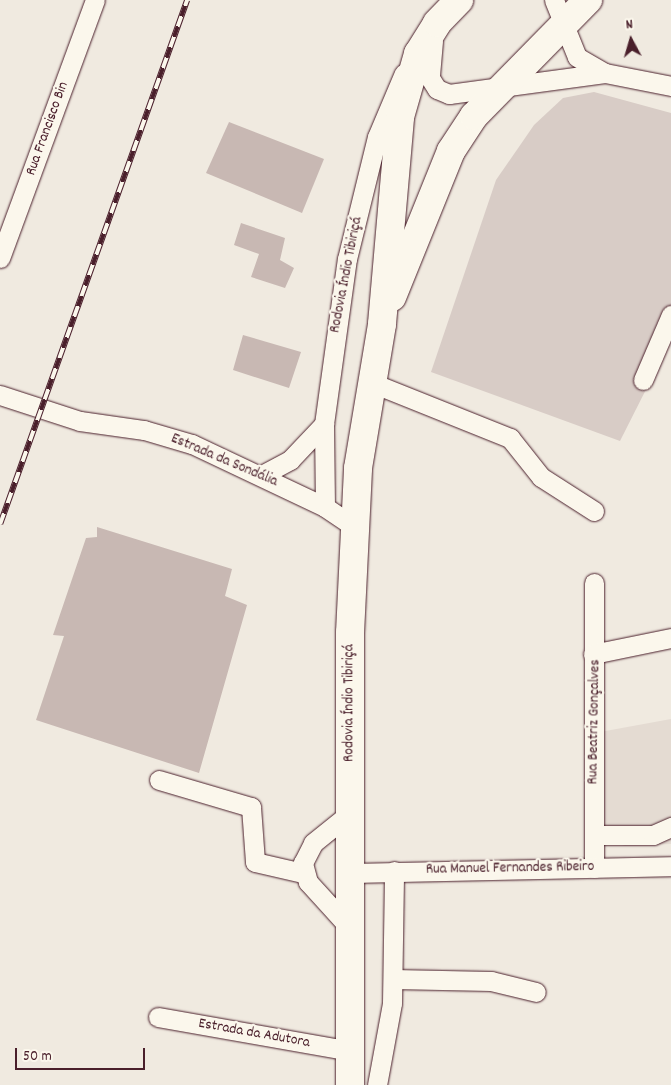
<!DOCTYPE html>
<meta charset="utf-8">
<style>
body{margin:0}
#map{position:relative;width:671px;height:1085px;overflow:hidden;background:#f0eae0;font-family:Dekko,sans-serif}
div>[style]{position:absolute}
.built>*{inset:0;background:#e4dbd2}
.green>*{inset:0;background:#d8ccc6}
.building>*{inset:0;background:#c8b8b3}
.roads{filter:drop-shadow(0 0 1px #4a1f2b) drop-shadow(0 0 1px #4a1f2b)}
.minor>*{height:19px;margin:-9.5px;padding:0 9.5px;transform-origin:9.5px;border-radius:9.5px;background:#fbf7ec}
.highway>*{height:28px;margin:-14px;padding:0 14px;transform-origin:14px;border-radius:14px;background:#fbf7ec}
.rail>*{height:5.5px;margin-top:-2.75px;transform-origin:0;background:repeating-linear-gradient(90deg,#fbf7ec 0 11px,#4a1f2b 0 22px);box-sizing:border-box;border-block:1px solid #4a1f2b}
span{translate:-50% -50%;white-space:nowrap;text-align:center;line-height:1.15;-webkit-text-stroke:4.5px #fbf7ec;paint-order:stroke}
.street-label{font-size:15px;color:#4a1f2b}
.north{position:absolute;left:606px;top:15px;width:50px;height:50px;-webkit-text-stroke:4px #fbf7ec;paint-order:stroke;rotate:354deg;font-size:14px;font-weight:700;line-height:20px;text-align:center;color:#4a1f2b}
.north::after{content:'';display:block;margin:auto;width:18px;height:22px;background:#4a1f2b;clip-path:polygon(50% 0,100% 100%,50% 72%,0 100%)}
.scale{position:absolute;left:15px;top:1048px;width:130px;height:22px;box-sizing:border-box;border:2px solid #4a1f2b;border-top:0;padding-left:6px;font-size:15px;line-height:18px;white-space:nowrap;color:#4a1f2b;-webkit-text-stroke:4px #fbf7ec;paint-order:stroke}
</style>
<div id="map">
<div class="built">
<i style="clip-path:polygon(671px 719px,671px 844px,625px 846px,604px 839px,600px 732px)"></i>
</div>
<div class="green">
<i style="clip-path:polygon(594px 92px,671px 113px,671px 340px,620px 441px,431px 372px,496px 180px,534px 125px,563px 98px)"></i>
</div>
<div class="building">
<i style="clip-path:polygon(229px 122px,324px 159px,302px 213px,206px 173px)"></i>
<i style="clip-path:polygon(241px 223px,285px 238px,280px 260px,294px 268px,285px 288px,251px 277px,259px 254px,234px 245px)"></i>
<i style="clip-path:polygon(243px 335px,301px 352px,289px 388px,233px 370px)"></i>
<i style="clip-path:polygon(97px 527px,232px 569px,225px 596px,247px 605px,199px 773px,36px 720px,64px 636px,53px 635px,86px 538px,97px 537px)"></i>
</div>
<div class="roads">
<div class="minor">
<i style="left:554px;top:0;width:61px;rotate:68deg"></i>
<i style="left:577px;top:57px;width:32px;rotate:30deg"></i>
<i style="left:433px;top:41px;width:37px;rotate:95deg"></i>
<i style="left:430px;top:78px;width:13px;rotate:58deg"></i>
<i style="left:437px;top:89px;width:13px;rotate:23deg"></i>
<i style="left:449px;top:94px;width:157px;rotate:-7.7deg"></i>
<i style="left:605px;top:73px;width:67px;rotate:11.1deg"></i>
<i style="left:0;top:258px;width:275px;rotate:-69.8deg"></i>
<i style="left:643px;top:380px;width:71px;rotate:-66.7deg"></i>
<i style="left:370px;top:382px;width:151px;rotate:21.8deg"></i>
<i style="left:510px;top:438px;width:50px;rotate:51.5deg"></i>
<i style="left:541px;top:477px;width:63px;rotate:32.7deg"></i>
<i style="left:0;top:395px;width:84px;rotate:18deg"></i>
<i style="left:80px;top:421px;width:65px;rotate:8deg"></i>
<i style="left:144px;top:430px;width:50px;rotate:16.3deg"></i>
<i style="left:192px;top:444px;width:147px;rotate:25.3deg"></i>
<i style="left:325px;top:507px;width:34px;rotate:34deg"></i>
<i style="left:262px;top:475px;width:32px;rotate:-28deg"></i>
<i style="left:290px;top:460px;width:50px;rotate:-46.6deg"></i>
<i style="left:325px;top:507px;width:83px;rotate:-90.7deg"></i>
<i style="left:324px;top:424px;width:167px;rotate:-82.1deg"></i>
<i style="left:347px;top:259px;width:126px;rotate:-76.2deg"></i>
<i style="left:377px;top:137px;width:69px;rotate:-67.1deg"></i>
<i style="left:594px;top:583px;width:285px;rotate:90deg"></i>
<i style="left:593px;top:654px;width:80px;rotate:-11.6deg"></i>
<i style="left:159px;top:780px;width:96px;rotate:16.4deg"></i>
<i style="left:251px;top:807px;width:55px;rotate:85.8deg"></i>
<i style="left:255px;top:862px;width:49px;rotate:12.9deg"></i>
<i style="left:594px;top:835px;width:59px"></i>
<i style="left:653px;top:835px;width:20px;rotate:-24deg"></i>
<i style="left:349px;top:873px;width:322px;rotate:-1.2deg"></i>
<i style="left:349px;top:927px;width:61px;rotate:-132.3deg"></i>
<i style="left:308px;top:882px;width:20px;rotate:-105deg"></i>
<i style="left:303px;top:863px;width:22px;rotate:-63deg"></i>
<i style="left:313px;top:843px;width:48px;rotate:-39deg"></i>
<i style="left:393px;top:979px;width:98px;rotate:1.2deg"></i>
<i style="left:491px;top:981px;width:46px;rotate:13.7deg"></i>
<i style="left:158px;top:1017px;width:196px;rotate:10deg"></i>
<i style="left:377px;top:1085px;width:83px;rotate:-79.6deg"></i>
<i style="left:392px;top:1003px;width:132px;rotate:-89.1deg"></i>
</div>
<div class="highway">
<i style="left:392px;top:297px;width:157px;rotate:-68deg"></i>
<i style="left:451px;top:151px;width:42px;rotate:-56.7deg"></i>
<i style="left:474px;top:116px;width:163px;rotate:-45.5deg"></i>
<i style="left:350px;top:1085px;width:452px;rotate:-90deg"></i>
<i style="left:350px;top:633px;width:165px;rotate:-87.2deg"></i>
<i style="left:358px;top:468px;width:146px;rotate:-80.5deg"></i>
<i style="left:382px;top:324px;width:208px;rotate:-85deg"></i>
<i style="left:400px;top:117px;width:66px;rotate:-74.1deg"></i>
<i style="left:418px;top:54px;width:36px;rotate:-58deg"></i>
<i style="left:437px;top:23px;width:32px;rotate:-46deg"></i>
</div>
</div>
<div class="rail">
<i style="left:0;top:524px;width:556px;rotate:-70.36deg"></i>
</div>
<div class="street-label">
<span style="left:48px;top:129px;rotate:-70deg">Rua Francisco Bin</span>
<span style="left:347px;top:275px;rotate:-79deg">Rodovia Índio Tibiriçá</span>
<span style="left:224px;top:461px;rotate:23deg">Estrada da Sondália</span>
<span style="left:350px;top:703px;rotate:-90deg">Rodovia Índio Tibiriçá</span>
<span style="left:595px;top:722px;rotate:-89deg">Rua Beatriz Gonçalves</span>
<span style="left:510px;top:869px;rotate:-1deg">Rua Manuel Fernandes Ribeiro</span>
<span style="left:254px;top:1034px;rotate:10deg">Estrada da Adutora</span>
</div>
<div class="north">N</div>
<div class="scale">50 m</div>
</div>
